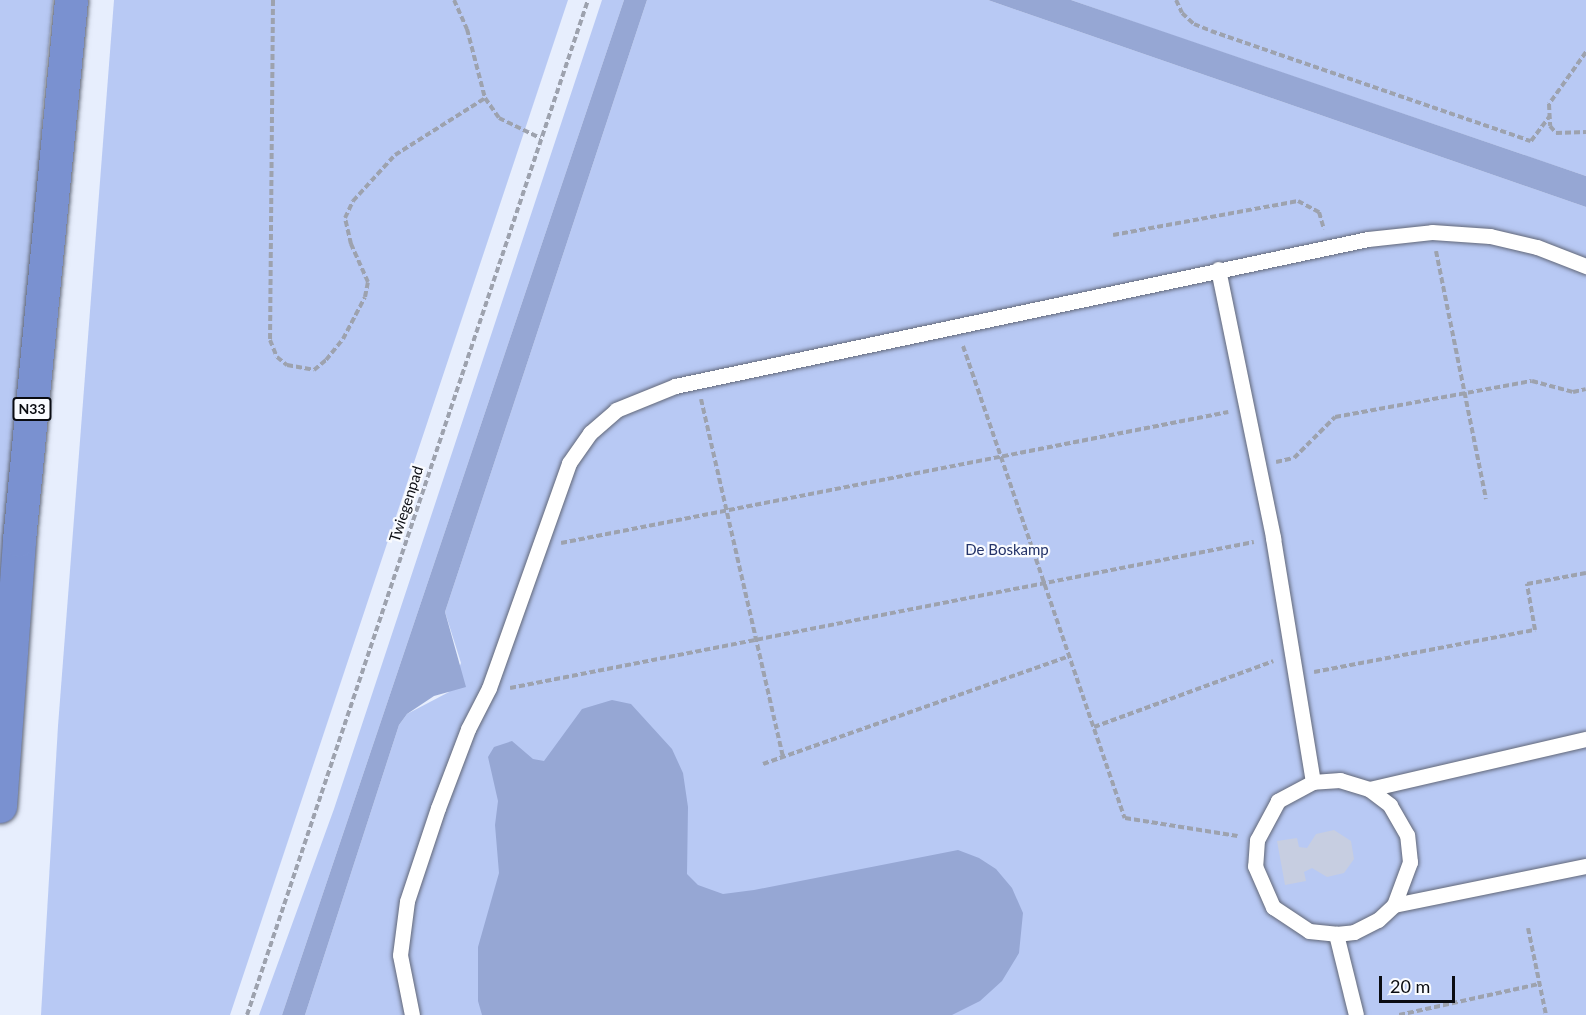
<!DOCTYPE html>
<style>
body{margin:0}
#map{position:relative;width:1586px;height:1015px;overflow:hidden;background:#e7eefd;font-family:Lato,sans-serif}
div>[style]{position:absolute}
.green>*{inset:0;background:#b8c9f4}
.water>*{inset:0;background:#96a7d4}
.building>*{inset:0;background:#c7cee1}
.path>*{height:4px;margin-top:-2px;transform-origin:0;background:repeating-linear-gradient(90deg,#9da2ae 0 6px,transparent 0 9px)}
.roads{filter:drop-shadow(0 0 2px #616778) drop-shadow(0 0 2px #616778)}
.lane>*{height:15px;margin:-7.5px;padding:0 7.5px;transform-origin:7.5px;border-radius:7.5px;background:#fff}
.highway>*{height:33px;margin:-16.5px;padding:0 16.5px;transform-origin:16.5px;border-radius:16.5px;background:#7a91d0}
span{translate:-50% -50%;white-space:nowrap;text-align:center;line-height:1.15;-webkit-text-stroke:4.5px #f9fbff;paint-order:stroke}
.shield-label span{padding:2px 4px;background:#f9fbff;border:2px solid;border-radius:4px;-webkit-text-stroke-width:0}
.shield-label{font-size:14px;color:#0a0c12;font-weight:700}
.street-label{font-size:15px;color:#0a0c12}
.park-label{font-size:15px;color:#233369}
.scale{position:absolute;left:1379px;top:976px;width:76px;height:27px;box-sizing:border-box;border:3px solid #0a0c12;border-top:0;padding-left:8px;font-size:18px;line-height:21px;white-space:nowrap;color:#0a0c12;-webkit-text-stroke:4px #f9fbff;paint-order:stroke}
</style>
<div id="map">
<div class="green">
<i style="clip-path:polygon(0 0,53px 0,43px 104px,31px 319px,0 646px)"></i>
<i style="clip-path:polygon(114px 0,568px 0,230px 1015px,41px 1015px,58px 726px)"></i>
<i style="clip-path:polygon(602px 0,624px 0,282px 1015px,259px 1015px,334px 809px)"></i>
<i style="clip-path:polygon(647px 0,988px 0,1586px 207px,1586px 1015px,305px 1015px,399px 725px,407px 714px,449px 692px,461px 663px,445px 612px)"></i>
<i style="clip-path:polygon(1071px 0,1586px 0,1586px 176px,1163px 32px)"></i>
</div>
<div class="water">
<i style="clip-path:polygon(624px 0,647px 0,445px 612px,466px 687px,434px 696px,407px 714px,399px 725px,305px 1015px,282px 1015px)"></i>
<i style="clip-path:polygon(988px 0,1071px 0,1586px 176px,1586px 207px)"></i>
<i style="clip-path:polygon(612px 700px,631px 704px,672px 749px,683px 773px,688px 807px,687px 874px,698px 885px,723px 894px,754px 890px,958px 850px,979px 858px,996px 869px,1012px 888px,1023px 913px,1019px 953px,1002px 981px,980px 1001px,952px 1015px,482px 1015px,478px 1001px,478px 947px,499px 873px,495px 825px,498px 801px,488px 757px,494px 747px,512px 741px,533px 759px,544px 761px,582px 709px)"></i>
</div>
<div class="building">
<i style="clip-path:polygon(1334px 830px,1351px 841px,1354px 859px,1344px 873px,1327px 877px,1312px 868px,1304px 872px,1306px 881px,1285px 885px,1277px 841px,1297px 838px,1299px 847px,1307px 848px,1316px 834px)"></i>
</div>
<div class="path">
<i style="left:273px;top:0;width:340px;rotate:90.5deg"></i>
<i style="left:270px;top:340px;width:18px;rotate:68deg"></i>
<i style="left:277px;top:357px;width:13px;rotate:39deg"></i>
<i style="left:287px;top:365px;width:27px;rotate:10deg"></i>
<i style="left:314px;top:370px;width:16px;rotate:-40deg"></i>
<i style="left:326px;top:360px;width:27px;rotate:-51deg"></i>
<i style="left:343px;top:339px;width:47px;rotate:-62.4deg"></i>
<i style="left:365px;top:297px;width:15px;rotate:-79deg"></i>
<i style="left:368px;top:282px;width:42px;rotate:-114.1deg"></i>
<i style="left:351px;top:244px;width:27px;rotate:-103deg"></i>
<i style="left:345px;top:218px;width:19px;rotate:-65deg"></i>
<i style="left:353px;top:201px;width:62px;rotate:-47.6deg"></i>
<i style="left:395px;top:155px;width:107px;rotate:-32.3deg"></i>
<i style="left:454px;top:0;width:32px;rotate:66deg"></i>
<i style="left:467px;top:29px;width:71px;rotate:75.4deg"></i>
<i style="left:485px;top:98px;width:24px;rotate:55deg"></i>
<i style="left:499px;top:118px;width:46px;rotate:26deg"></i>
<i style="left:1176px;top:0;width:14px;rotate:65deg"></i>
<i style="left:1182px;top:13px;width:16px;rotate:43deg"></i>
<i style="left:1194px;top:24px;width:18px;rotate:22deg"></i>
<i style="left:1211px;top:31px;width:338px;rotate:19deg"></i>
<i style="left:1531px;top:141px;width:31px;rotate:-53deg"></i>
<i style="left:1586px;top:52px;width:64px;rotate:125.4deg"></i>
<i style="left:1549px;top:104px;width:22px;rotate:87deg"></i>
<i style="left:1550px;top:126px;width:9px;rotate:49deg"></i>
<i style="left:1556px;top:133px;width:30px;rotate:-2deg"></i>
<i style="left:1113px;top:235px;width:188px;rotate:-10.4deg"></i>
<i style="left:1298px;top:201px;width:24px;rotate:28deg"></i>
<i style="left:1319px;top:212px;width:18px;rotate:74deg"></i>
<i style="left:1436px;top:251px;width:253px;rotate:78.6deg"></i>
<i style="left:963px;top:346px;width:499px;rotate:71.1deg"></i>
<i style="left:1125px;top:818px;width:114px;rotate:9.1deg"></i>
<i style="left:701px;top:399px;width:367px;rotate:77.1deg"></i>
<i style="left:1276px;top:462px;width:18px;rotate:-13deg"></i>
<i style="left:1294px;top:458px;width:58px;rotate:-45deg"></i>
<i style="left:1335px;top:417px;width:200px;rotate:-10.4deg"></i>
<i style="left:1532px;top:381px;width:42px;rotate:15deg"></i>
<i style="left:1573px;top:392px;width:13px;rotate:-13deg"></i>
<i style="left:561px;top:543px;width:680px;rotate:-11.11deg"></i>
<i style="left:1314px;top:672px;width:225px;rotate:-10.8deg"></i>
<i style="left:1535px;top:630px;width:47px;rotate:-99.9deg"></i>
<i style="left:1527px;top:584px;width:60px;rotate:-10.6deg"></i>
<i style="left:510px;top:688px;width:758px;rotate:-11.1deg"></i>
<i style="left:1094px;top:727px;width:191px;rotate:-20.2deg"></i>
<i style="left:763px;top:764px;width:324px;rotate:-19.4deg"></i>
<i style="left:1528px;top:928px;width:89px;rotate:78.3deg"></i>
<i style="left:247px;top:1015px;width:1071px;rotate:-71.43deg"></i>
<i style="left:1399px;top:1015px;width:143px;rotate:-12.5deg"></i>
</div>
<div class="roads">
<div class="lane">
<i style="left:1218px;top:269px;width:275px;rotate:78.4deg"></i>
<i style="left:1273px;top:538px;width:247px;rotate:80.7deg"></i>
<i style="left:1369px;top:789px;width:223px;rotate:-13deg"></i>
<i style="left:1394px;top:905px;width:46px;rotate:-69.6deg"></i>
<i style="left:1410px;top:862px;width:27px;rotate:-96deg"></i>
<i style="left:1407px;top:835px;width:34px;rotate:-120deg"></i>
<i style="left:1390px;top:805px;width:26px;rotate:-143deg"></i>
<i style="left:1369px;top:789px;width:30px;rotate:-163deg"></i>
<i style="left:1340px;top:780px;width:27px;rotate:176deg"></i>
<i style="left:1313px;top:782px;width:40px;rotate:152deg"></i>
<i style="left:1278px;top:801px;width:44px;rotate:118.3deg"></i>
<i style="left:1257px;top:840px;width:26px;rotate:94deg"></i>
<i style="left:1255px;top:866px;width:45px;rotate:66.3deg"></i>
<i style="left:1273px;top:907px;width:43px;rotate:33.7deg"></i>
<i style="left:1309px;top:931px;width:27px;rotate:6deg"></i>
<i style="left:1336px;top:934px;width:18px;rotate:-6deg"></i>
<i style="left:1354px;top:932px;width:27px;rotate:-27deg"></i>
<i style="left:1378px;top:920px;width:22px;rotate:-43deg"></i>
<i style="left:1394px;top:905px;width:196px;rotate:-11.5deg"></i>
<i style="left:1336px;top:934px;width:83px;rotate:76.1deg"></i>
<i style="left:412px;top:1015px;width:61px;rotate:-101.3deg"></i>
<i style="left:400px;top:955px;width:54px;rotate:-82.6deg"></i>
<i style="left:407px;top:901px;width:98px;rotate:-71.6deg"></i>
<i style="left:438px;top:808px;width:85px;rotate:-69.2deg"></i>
<i style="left:468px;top:729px;width:46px;rotate:-62.9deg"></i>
<i style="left:489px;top:688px;width:239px;rotate:-70.4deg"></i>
<i style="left:569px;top:463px;width:37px;rotate:-55deg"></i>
<i style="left:590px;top:433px;width:35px;rotate:-41deg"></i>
<i style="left:616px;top:410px;width:64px;rotate:-22.1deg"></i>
<i style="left:675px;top:386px;width:708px;rotate:-11.98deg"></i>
<i style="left:1368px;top:239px;width:64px;rotate:-6.2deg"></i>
<i style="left:1432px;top:232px;width:58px;rotate:3.9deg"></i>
<i style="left:1490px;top:236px;width:48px;rotate:13.2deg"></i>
<i style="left:1537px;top:247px;width:53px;rotate:21.2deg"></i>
</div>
<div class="highway">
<i style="left:0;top:806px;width:267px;rotate:-85.9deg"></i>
<i style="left:19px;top:540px;width:542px;rotate:-84.5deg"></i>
</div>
</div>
<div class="shield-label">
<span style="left:32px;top:409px">N33</span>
</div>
<div class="street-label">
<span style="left:406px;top:504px;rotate:-72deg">Twiegenpad</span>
</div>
<div class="park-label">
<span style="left:1007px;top:550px">De Boskamp</span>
</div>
<div class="scale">20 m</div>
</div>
